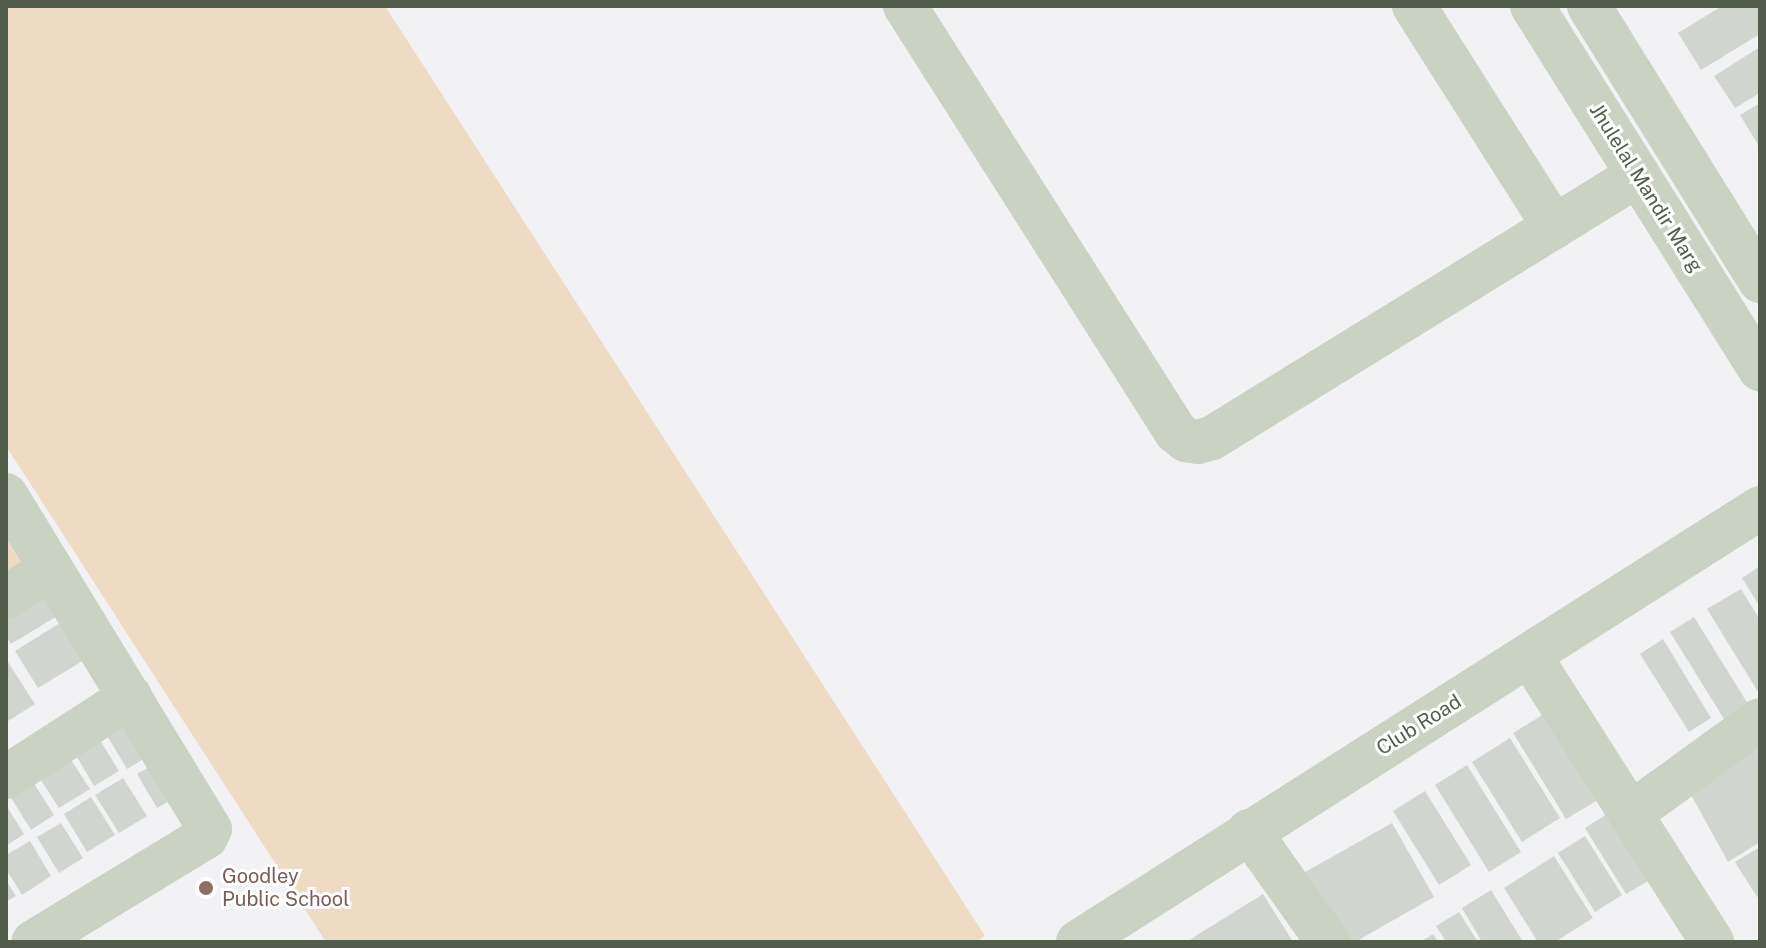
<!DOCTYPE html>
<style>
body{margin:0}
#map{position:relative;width:1766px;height:948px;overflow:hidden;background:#f2f2f4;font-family:"Public Sans",sans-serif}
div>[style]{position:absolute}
.green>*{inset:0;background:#eedbc4}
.building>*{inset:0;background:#d0d6cf}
.minor>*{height:44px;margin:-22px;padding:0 22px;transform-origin:22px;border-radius:22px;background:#cad2c4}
.dots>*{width:22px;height:22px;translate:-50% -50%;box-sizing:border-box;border:4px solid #fff;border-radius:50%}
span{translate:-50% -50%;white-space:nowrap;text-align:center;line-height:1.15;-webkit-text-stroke:6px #fff;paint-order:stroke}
.street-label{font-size:20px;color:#525e4b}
.education-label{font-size:20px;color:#785e54}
.left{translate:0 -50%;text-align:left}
.frame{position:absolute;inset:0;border:8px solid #525e4b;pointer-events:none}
</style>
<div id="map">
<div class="green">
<i style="clip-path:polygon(6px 6px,385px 6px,985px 936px,975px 942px,326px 942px,6px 446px)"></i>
<i style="clip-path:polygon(6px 521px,34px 566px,6px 584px)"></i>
</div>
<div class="building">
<i style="clip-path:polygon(1722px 6px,1760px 6px,1760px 34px,1701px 70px,1678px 33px)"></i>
<i style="clip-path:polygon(1760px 47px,1760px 93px,1735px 108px,1714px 76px)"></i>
<i style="clip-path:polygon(1760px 103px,1760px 148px,1740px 115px)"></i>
<i style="clip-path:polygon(1760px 566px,1760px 607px,1742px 578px)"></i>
<i style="clip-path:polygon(50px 579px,69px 609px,11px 644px,6px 637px,6px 606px)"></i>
<i style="clip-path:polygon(1741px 589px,1760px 620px,1760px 695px,1707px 609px)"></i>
<i style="clip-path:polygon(71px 616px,94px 654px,38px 688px,15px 651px)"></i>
<i style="clip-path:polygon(1694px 617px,1748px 704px,1724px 719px,1670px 632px)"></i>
<i style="clip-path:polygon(1663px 639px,1711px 718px,1689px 732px,1640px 654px)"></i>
<i style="clip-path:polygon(6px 659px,35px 704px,8px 721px,6px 717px)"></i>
<i style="clip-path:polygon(1554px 708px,1608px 794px,1566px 819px,1513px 733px)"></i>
<i style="clip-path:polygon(134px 717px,155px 752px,127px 769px,106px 734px)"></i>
<i style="clip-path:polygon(98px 737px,119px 771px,94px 786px,74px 752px)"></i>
<i style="clip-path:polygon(1510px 738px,1560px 818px,1522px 842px,1472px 762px)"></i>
<i style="clip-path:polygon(1760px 744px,1760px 842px,1728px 862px,1684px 782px)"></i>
<i style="clip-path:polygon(66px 752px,90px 789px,59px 808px,35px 771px)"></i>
<i style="clip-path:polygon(161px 760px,180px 795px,157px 808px,137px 774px)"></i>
<i style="clip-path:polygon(1467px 765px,1521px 852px,1489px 872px,1435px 785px)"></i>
<i style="clip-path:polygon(123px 778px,147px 816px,119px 833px,95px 795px)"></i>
<i style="clip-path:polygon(33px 782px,54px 815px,31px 830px,10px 796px)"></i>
<i style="clip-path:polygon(1425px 791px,1471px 865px,1439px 885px,1393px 811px)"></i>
<i style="clip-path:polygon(91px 797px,115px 835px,87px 852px,64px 814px)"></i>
<i style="clip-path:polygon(6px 805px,24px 834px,6px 846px)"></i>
<i style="clip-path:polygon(1613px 810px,1655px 877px,1626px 894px,1585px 828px)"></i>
<i style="clip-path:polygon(61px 823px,83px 858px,59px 873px,37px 837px)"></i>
<i style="clip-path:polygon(1392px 823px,1434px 897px,1355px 942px,1339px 942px,1300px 875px)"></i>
<i style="clip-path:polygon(1585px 836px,1622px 895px,1595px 912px,1558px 853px)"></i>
<i style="clip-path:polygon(30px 841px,51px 876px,22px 895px,6px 869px,6px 855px)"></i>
<i style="clip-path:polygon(1760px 847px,1760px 895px,1757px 897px,1735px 862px)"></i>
<i style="clip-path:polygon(1554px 856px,1593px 918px,1555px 942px,1538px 942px,1504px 888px)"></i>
<i style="clip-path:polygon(6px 880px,16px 896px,6px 902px)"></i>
<i style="clip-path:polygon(1491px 890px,1523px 942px,1482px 942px,1462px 908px)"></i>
<i style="clip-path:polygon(1263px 894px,1293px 942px,1186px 942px)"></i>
<i style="clip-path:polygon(1459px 912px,1478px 942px,1446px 942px,1436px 926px)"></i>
<i style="clip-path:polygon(1433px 934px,1438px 942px,1420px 942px)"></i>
</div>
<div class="minor">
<i style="left:905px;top:6px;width:505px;rotate:57.54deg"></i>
<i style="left:1176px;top:432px;width:13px;rotate:39deg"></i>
<i style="left:1186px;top:440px;width:12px;rotate:9deg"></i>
<i style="left:1198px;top:442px;width:15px;rotate:-16deg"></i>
<i style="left:1212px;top:438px;width:501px;rotate:-31.69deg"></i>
<i style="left:1414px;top:6px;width:262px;rotate:57.6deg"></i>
<i style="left:1532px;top:6px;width:429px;rotate:57.9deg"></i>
<i style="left:1589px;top:6px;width:324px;rotate:58.1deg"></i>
<i style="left:6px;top:495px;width:391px;rotate:58.6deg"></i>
<i style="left:210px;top:829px;width:9px;rotate:117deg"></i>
<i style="left:206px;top:837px;width:202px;rotate:148.7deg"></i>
<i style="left:6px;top:597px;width:53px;rotate:-31.9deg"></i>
<i style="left:1530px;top:656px;width:339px;rotate:57.5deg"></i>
<i style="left:6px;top:777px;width:148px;rotate:-32.8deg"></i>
<i style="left:1630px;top:814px;width:160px;rotate:-35.9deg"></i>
<i style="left:1249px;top:831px;width:136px;rotate:54.6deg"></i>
<i style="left:1078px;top:942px;width:808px;rotate:-32.47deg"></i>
</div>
<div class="dots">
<i style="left:206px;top:888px;background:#8d6e63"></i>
</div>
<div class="street-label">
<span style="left:1646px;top:188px;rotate:58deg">Jhulelal Mandir Marg</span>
<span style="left:1419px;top:725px;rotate:-32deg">Club Road</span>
</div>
<div class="education-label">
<span class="left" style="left:222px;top:888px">Goodley<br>Public School</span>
</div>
<div class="frame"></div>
</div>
